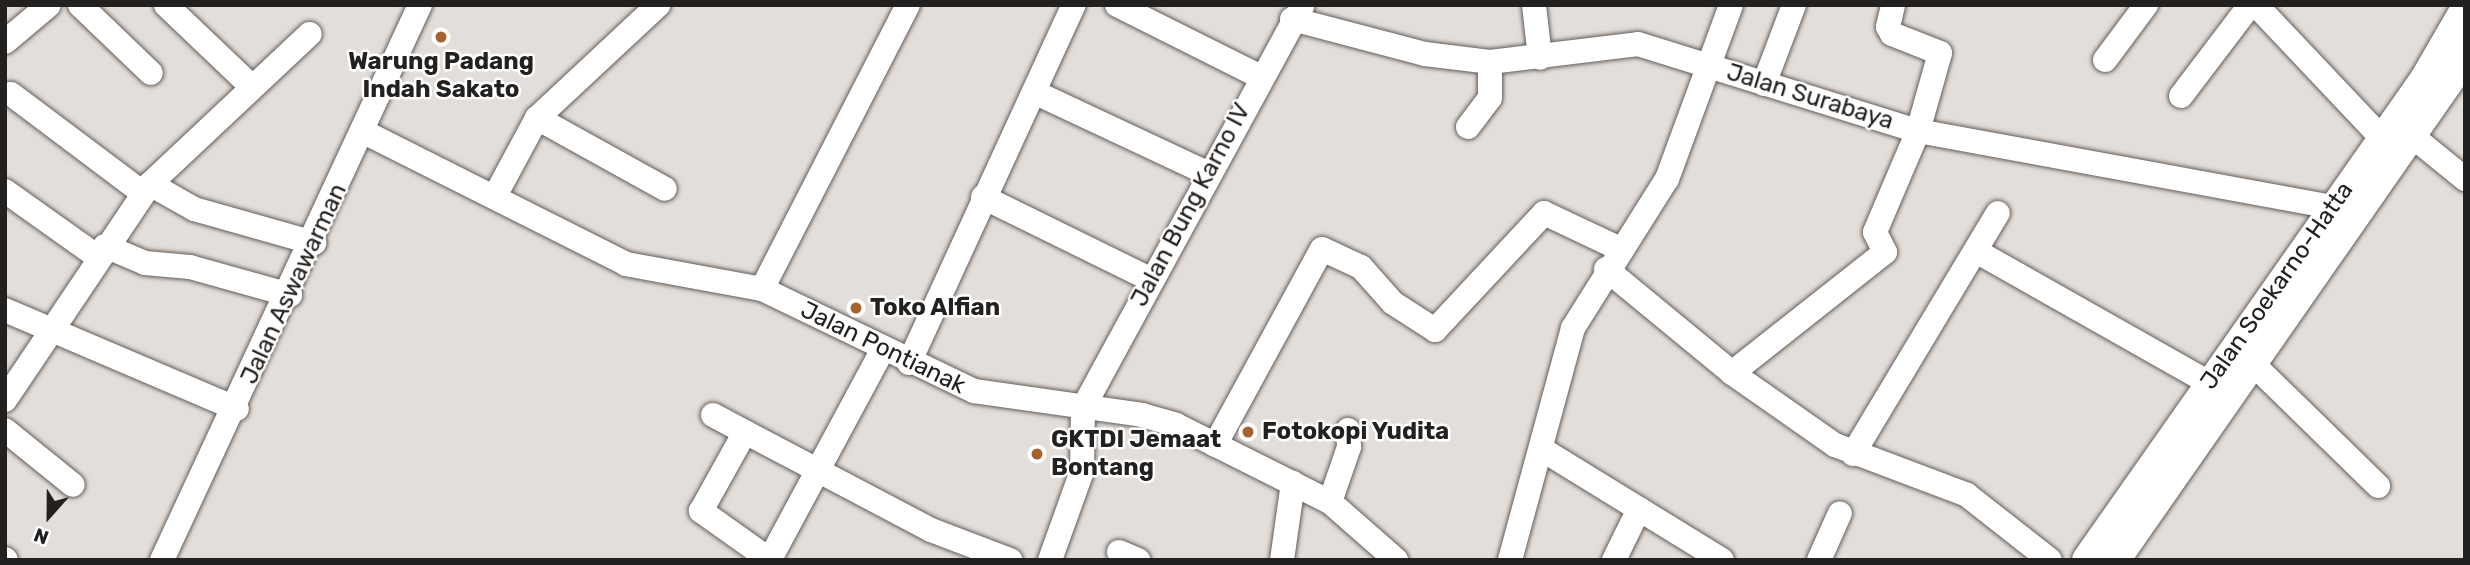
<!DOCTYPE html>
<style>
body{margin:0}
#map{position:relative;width:2470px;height:565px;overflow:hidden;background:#e4deda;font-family:Rubik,sans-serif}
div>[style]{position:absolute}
.roads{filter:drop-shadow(0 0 2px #635e5a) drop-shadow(0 0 2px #635e5a)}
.minor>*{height:24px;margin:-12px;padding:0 12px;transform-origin:12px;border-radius:12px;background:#fff}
.major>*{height:30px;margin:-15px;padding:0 15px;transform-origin:15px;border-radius:15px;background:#fff}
.dots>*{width:19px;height:19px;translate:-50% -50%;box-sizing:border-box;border:4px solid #fff;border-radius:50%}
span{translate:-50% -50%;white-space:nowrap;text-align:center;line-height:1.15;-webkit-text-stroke:5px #fff;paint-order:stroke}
.poi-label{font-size:24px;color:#23211f;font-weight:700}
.left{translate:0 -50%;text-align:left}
.street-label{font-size:24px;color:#23211f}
.frame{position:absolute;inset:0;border:7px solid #23211f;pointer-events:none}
.north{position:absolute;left:14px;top:481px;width:70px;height:70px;-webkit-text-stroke:5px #fff;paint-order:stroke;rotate:201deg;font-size:19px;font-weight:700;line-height:28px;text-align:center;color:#23211f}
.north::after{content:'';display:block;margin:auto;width:24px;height:32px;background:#23211f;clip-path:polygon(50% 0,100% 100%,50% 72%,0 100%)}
</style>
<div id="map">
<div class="roads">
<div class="minor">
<i style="left:80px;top:5px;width:98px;rotate:43.8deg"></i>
<i style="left:166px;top:5px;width:117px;rotate:43.6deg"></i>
<i style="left:1117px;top:5px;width:159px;rotate:26.6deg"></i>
<i style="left:1534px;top:5px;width:53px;rotate:83.5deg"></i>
<i style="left:2256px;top:5px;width:202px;rotate:46.6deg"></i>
<i style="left:1292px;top:19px;width:138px;rotate:14.7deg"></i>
<i style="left:1425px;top:54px;width:65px;rotate:7deg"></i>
<i style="left:1490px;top:62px;width:149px;rotate:-6.9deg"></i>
<i style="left:1638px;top:44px;width:293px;rotate:17.3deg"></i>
<i style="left:1918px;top:131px;width:420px;rotate:10.4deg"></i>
<i style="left:5px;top:42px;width:57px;rotate:-40.1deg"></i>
<i style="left:2105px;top:60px;width:69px;rotate:-53.3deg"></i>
<i style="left:1764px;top:84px;width:85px;rotate:-69.2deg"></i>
<i style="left:1034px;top:92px;width:191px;rotate:25.1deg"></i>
<i style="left:11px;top:94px;width:165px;rotate:36.9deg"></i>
<i style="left:2181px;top:96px;width:114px;rotate:-52.8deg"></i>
<i style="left:537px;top:118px;width:146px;rotate:29deg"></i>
<i style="left:1468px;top:127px;width:36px;rotate:-53deg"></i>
<i style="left:1490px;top:98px;width:36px;rotate:-90deg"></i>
<i style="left:364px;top:132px;width:293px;rotate:26.7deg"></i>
<i style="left:626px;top:264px;width:138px;rotate:10.4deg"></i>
<i style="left:762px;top:289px;width:235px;rotate:25.7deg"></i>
<i style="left:974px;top:391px;width:170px;rotate:8.1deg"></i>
<i style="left:1142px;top:415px;width:35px;rotate:16deg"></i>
<i style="left:1176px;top:425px;width:172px;rotate:26.6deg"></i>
<i style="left:1330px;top:502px;width:88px;rotate:41.3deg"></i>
<i style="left:2411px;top:135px;width:70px;rotate:39.2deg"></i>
<i style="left:150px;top:184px;width:51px;rotate:29.6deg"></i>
<i style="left:194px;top:209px;width:125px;rotate:15.8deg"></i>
<i style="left:5px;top:191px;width:114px;rotate:35.4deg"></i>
<i style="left:495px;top:196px;width:89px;rotate:-61.7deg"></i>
<i style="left:537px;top:118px;width:166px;rotate:-43deg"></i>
<i style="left:983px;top:197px;width:188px;rotate:26.2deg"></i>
<i style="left:105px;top:246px;width:43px;rotate:23deg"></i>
<i style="left:145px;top:263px;width:45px;rotate:5.1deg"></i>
<i style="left:190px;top:267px;width:104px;rotate:15.6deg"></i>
<i style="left:1976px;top:251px;width:266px;rotate:29.5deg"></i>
<i style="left:1606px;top:269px;width:163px;rotate:39.5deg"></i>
<i style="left:1732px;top:373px;width:126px;rotate:35deg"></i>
<i style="left:1835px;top:445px;width:141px;rotate:20.7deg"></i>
<i style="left:1967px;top:495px;width:105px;rotate:38.1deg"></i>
<i style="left:762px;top:289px;width:319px;rotate:-62.8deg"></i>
<i style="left:5px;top:310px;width:252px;rotate:23.1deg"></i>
<i style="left:2250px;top:361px;width:179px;rotate:44.3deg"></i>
<i style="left:909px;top:363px;width:394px;rotate:-65.3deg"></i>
<i style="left:1732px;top:373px;width:195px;rotate:-38.3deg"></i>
<i style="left:1885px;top:252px;width:22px;rotate:-117deg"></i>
<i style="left:1875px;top:232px;width:110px;rotate:-66.9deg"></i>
<i style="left:1918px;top:131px;width:81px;rotate:-74.2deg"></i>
<i style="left:1940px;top:53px;width:52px;rotate:-158.4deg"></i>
<i style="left:1892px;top:34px;width:8px;rotate:-120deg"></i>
<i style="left:1888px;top:27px;width:23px;rotate:-77deg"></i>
<i style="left:5px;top:400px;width:260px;rotate:-56.1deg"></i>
<i style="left:150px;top:184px;width:219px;rotate:-43.2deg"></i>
<i style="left:713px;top:415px;width:36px;rotate:28deg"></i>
<i style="left:5px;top:430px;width:87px;rotate:39deg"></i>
<i style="left:1215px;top:445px;width:223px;rotate:-61.4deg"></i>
<i style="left:1322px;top:249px;width:43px;rotate:24.8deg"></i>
<i style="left:1361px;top:267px;width:48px;rotate:48.4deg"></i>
<i style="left:1393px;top:303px;width:50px;rotate:32.7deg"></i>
<i style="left:1435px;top:330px;width:160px;rotate:-47deg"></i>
<i style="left:1544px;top:213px;width:84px;rotate:25.3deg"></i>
<i style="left:1543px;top:450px;width:210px;rotate:31.6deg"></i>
<i style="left:1853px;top:454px;width:281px;rotate:-59deg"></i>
<i style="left:1330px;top:502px;width:58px;rotate:-70.9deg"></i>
<i style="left:1349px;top:447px;width:17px;rotate:-93deg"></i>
<i style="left:1119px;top:552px;width:21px;rotate:23deg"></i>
<i style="left:5px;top:559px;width:1px;rotate:45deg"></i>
<i style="left:770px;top:559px;width:238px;rotate:-61.7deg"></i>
<i style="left:162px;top:560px;width:612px;rotate:-65.07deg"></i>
<i style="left:770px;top:560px;width:85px;rotate:-144.6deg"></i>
<i style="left:701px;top:511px;width:90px;rotate:-60.9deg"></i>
<i style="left:745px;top:432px;width:210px;rotate:27.8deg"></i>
<i style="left:931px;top:530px;width:85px;rotate:20.8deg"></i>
<i style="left:1050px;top:560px;width:95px;rotate:-70.2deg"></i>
<i style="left:1082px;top:471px;width:63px;rotate:-89.1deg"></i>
<i style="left:1083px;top:408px;width:458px;rotate:-61.4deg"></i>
<i style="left:1282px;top:560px;width:78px;rotate:-81.9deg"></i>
<i style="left:1510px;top:560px;width:240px;rotate:-74.8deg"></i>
<i style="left:1573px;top:328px;width:176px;rotate:-57.8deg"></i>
<i style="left:1667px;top:179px;width:185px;rotate:-69.8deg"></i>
<i style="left:1614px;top:560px;width:57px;rotate:-63.9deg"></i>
<i style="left:1819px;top:560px;width:51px;rotate:-65.9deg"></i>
</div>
<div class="major">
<i style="left:2087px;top:560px;width:588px;rotate:-54.9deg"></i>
<i style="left:2425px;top:79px;width:80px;rotate:-59.9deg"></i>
<i style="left:2115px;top:560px;width:612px;rotate:-55.12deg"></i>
</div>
</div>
<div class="dots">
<i style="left:441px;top:37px;background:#a66331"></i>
<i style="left:856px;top:308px;background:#a66331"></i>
<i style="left:1248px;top:432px;background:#a66331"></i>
<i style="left:1037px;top:454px;background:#a66331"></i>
</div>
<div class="poi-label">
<span style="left:441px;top:76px">Warung Padang<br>Indah Sakato</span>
<span class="left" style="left:870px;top:308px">Toko Alfian</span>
<span class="left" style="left:1262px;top:432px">Fotokopi Yudita</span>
<span class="left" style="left:1051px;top:454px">GKTDI Jemaat<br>Bontang</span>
</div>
<div class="street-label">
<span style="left:1810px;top:97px;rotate:17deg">Jalan Surabaya</span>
<span style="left:1191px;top:205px;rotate:-62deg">Jalan Bung Karno IV</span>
<span style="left:294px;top:284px;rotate:-65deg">Jalan Aswawarman</span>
<span style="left:2277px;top:286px;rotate:-55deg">Jalan Soekarno-Hatta</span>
<span style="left:883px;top:348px;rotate:26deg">Jalan Pontianak</span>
</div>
<div class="frame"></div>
<div class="north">N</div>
</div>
